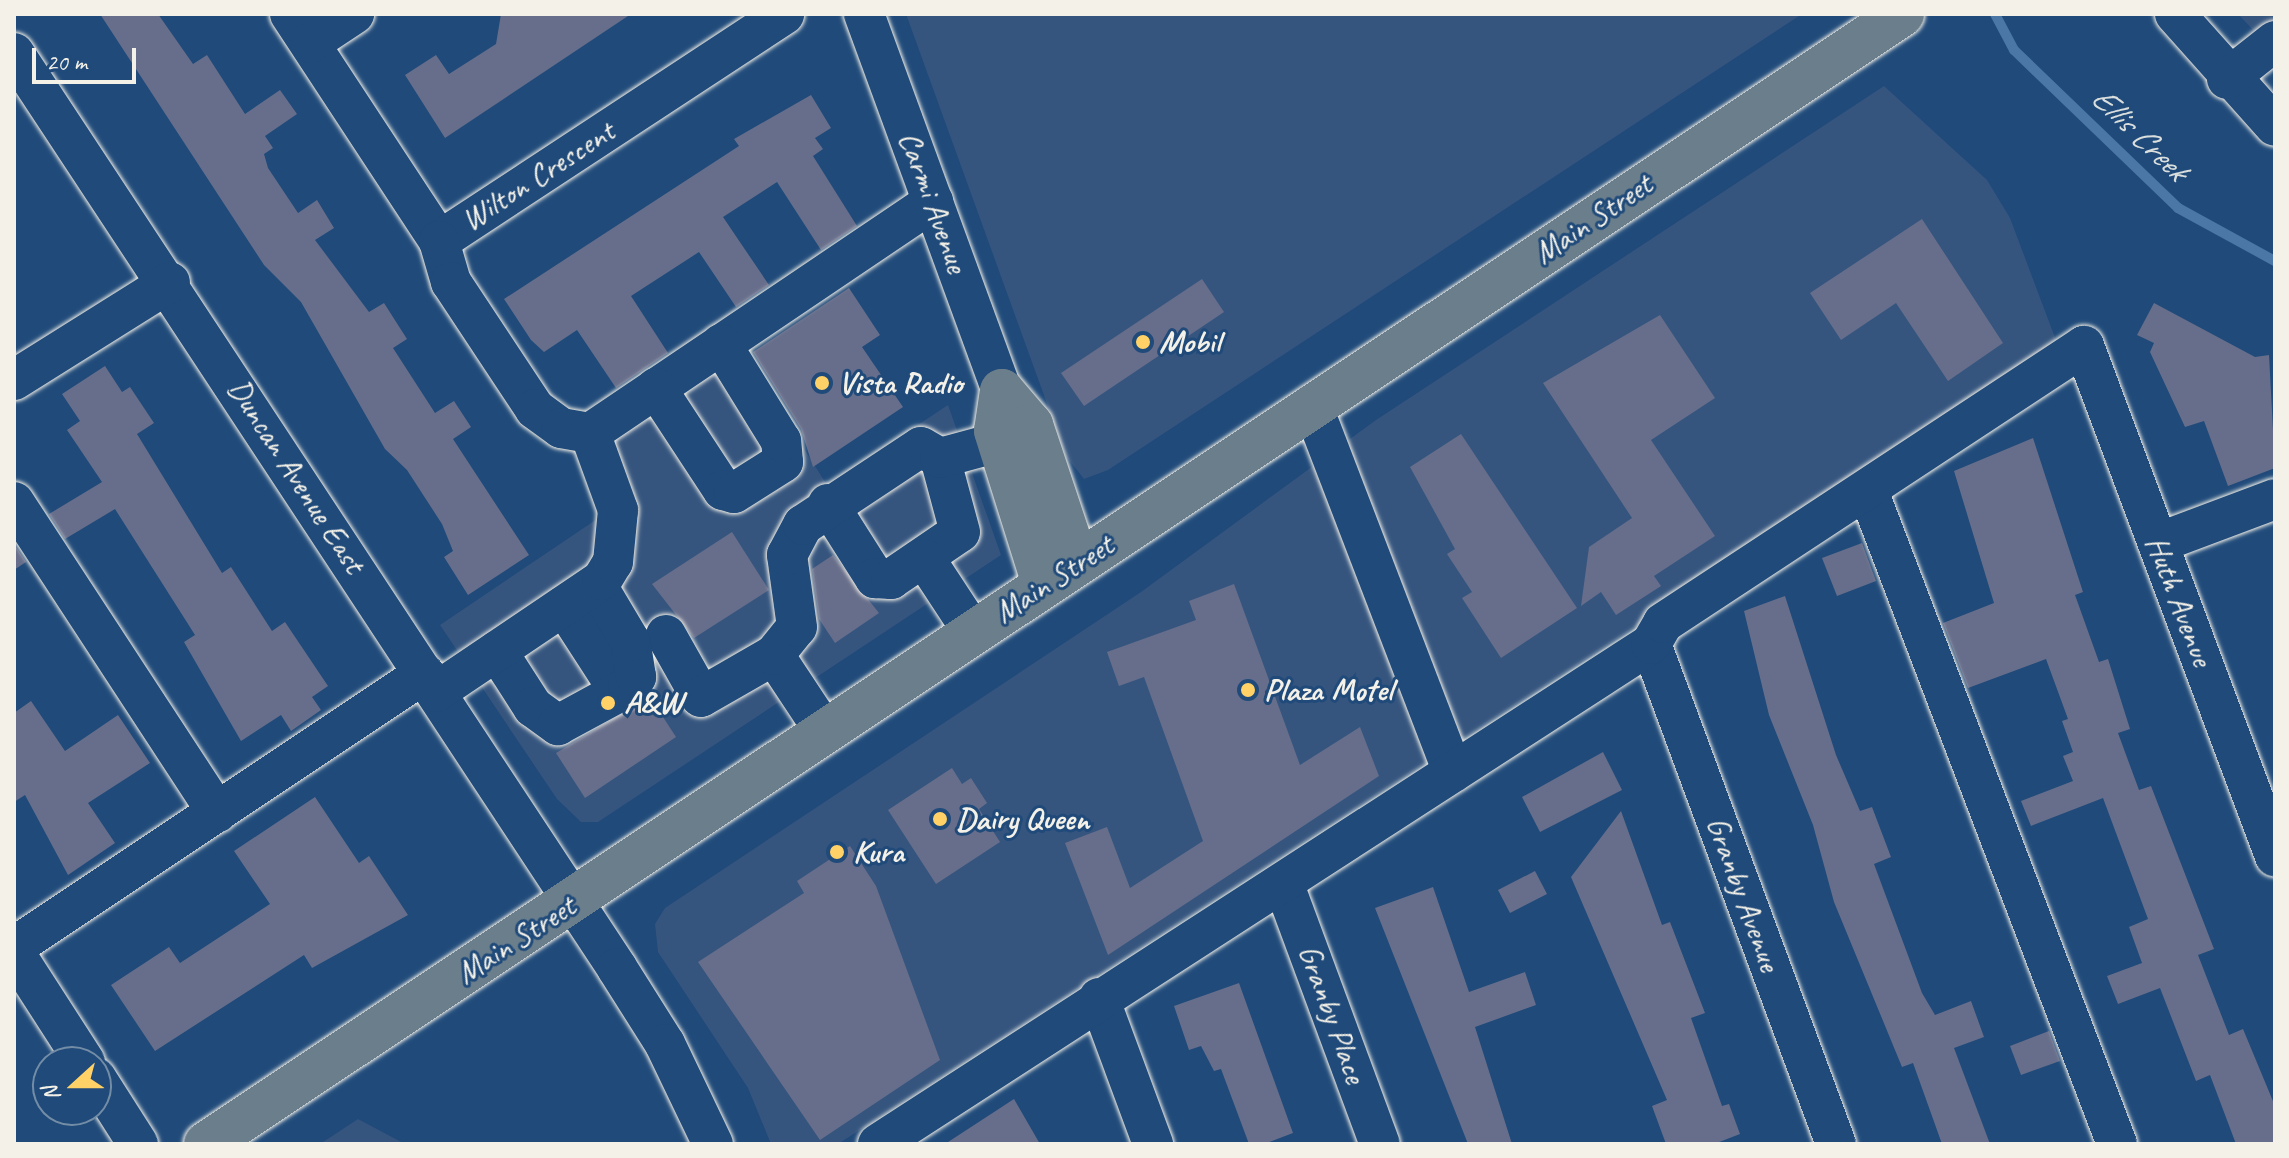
<!DOCTYPE html>
<style>
body{margin:0}
#map{position:relative;width:2289px;height:1158px;overflow:hidden;background:#1f4a7a;font-family:Caveat,sans-serif}
div>[style]{position:absolute}
.built>*{inset:0;background:#35557f}
.stream>*{height:10px;margin:-5px;padding:0 5px;transform-origin:5px;border-radius:5px;background:#4a77a5}
.building>*{inset:0;background:#676e8b}
.roads{filter:drop-shadow(0 0 2px #f4f1e8) drop-shadow(0 0 2px #f4f1e8)}
.minor>*{height:40px;margin:-20px;padding:0 20px;transform-origin:20px;border-radius:20px;background:#1f4a7a}
.major>*{height:44px;margin:-22px;padding:0 22px;transform-origin:22px;border-radius:22px;background:#6b7e8b}
.dots>*{width:22px;height:22px;translate:-50% -50%;box-sizing:border-box;border:4px solid #1f4a7a;border-radius:50%}
span{translate:-50% -50%;white-space:nowrap;text-align:center;line-height:1.15;-webkit-text-stroke:6px #1f4a7a;paint-order:stroke}
.street-label{font-size:32px;color:#f4f1e8}
.poi-label{font-size:32px;color:#f4f1e8;font-weight:700}
.left{translate:0 -50%;text-align:left}
.water-label{font-size:34px;color:#dadfde;font-style:italic}
.frame{position:absolute;inset:0;border:16px solid #f4f1e8;pointer-events:none}
.north{position:absolute;left:32px;top:1046px;width:80px;height:80px;box-sizing:border-box;background:#1f4a7a;border:2px solid #748da6;border-radius:50%;rotate:249deg;font-size:22px;font-weight:700;line-height:32px;text-align:center;color:#f4f1e8}
.north::after{content:'';display:block;margin:auto;width:28px;height:36px;background:#ffd166;clip-path:polygon(50% 0,100% 100%,50% 72%,0 100%)}
.scale{position:absolute;left:32px;top:48px;width:104px;height:36px;box-sizing:border-box;border:4px solid #f4f1e8;border-top:0;padding-left:10px;font-size:24px;line-height:28px;white-space:nowrap;color:#f4f1e8;-webkit-text-stroke:6px #1f4a7a;paint-order:stroke}
</style>
<div id="map">
<div class="built">
<i style="clip-path:polygon(906px 14px,1802px 14px,1108px 470px,1084px 479px,1066px 456px)"></i>
<i style="clip-path:polygon(2238px 14px,2275px 14px,2275px 53px)"></i>
<i style="clip-path:polygon(1884px 86px,1987px 180px,2010px 218px,2060px 351px,838px 1144px,771px 1144px,748px 1088px,658px 952px,655px 924px,665px 908px,1141px 592px,1376px 420px)"></i>
<i style="clip-path:polygon(740px 348px,827px 485px,948px 405px,1001px 555px,598px 822px,581px 822px,557px 799px,440px 625px,603px 515px,581px 454px)"></i>
<i style="clip-path:polygon(358px 1119px,405px 1144px,320px 1144px)"></i>
</div>
<div class="stream">
<i style="left:1995px;top:14px;width:41px;rotate:62.2deg"></i>
<i style="left:2014px;top:50px;width:228px;rotate:43.9deg"></i>
<i style="left:2178px;top:208px;width:111px;rotate:28.7deg"></i>
</div>
<div class="building">
<i style="clip-path:polygon(100px 14px,158px 14px,193px 64px,207px 55px,245px 114px,280px 90px,297px 114px,265px 136px,273px 148px,264px 154px,268px 168px,298px 213px,317px 200px,334px 228px,315px 240px,369px 312px,384px 303px,407px 339px,393px 348px,435px 413px,454px 401px,471px 427px,453px 439px,529px 555px,468px 595px,444px 557px,453px 551px,442px 524px,407px 470px,385px 449px,301px 302px,264px 265px)"></i>
<i style="clip-path:polygon(501px 14px,631px 14px,445px 138px,405px 75px,436px 55px,449px 74px,496px 44px)"></i>
<i style="clip-path:polygon(811px 95px,831px 128px,815px 138px,823px 149px,813px 156px,857px 226px,821px 250px,777px 182px,723px 217px,769px 285px,736px 307px,699px 252px,631px 296px,668px 353px,616px 388px,577px 330px,544px 352px,531px 340px,504px 299px,739px 146px,734px 139px)"></i>
<i style="clip-path:polygon(1922px 219px,2003px 343px,1948px 381px,1896px 303px,1841px 340px,1810px 293px)"></i>
<i style="clip-path:polygon(1202px 279px,1224px 312px,1084px 406px,1061px 373px)"></i>
<i style="clip-path:polygon(849px 288px,880px 335px,862px 347px,903px 407px,813px 467px,801px 429px,753px 352px)"></i>
<i style="clip-path:polygon(2154px 303px,2255px 357px,2269px 355px,2275px 468px,2228px 486px,2204px 421px,2185px 427px,2150px 352px,2154px 343px,2137px 335px)"></i>
<i style="clip-path:polygon(1660px 315px,1715px 398px,1651px 440px,1715px 536px,1654px 576px,1661px 586px,1616px 615px,1601px 592px,1581px 606px,1589px 547px,1632px 518px,1543px 383px)"></i>
<i style="clip-path:polygon(105px 366px,122px 392px,130px 387px,154px 423px,137px 434px,222px 573px,231px 567px,272px 631px,285px 622px,328px 686px,312px 697px,321px 710px,291px 731px,281px 715px,241px 741px,184px 642px,195px 635px,115px 509px,65px 539px,49px 514px,102px 482px,67px 430px,80px 421px,62px 394px)"></i>
<i style="clip-path:polygon(1461px 434px,1577px 608px,1501px 658px,1462px 598px,1472px 592px,1447px 554px,1455px 549px,1410px 467px)"></i>
<i style="clip-path:polygon(2033px 438px,2083px 592px,2075px 595px,2099px 662px,2108px 659px,2130px 729px,2118px 733px,2139px 790px,2151px 786px,2214px 949px,2198px 955px,2229px 1035px,2243px 1029px,2275px 1106px,2275px 1144px,2236px 1144px,2210px 1075px,2196px 1081px,2160px 988px,2118px 1004px,2107px 976px,2142px 963px,2129px 927px,2148px 919px,2103px 798px,2031px 826px,2021px 801px,2073px 781px,2063px 756px,2073px 752px,2062px 721px,2068px 719px,2046px 659px,1968px 688px,1943px 623px,1994px 603px,1954px 471px)"></i>
<i style="clip-path:polygon(732px 532px,769px 590px,694px 638px,652px 584px)"></i>
<i style="clip-path:polygon(1862px 543px,1876px 581px,1837px 596px,1822px 558px)"></i>
<i style="clip-path:polygon(14px 544px,26px 562px,14px 570px)"></i>
<i style="clip-path:polygon(833px 555px,879px 613px,835px 643px,819px 619px,812px 569px)"></i>
<i style="clip-path:polygon(1234px 584px,1300px 765px,1360px 727px,1379px 776px,1108px 955px,1065px 843px,1107px 827px,1130px 888px,1203px 841px,1144px 677px,1119px 686px,1107px 652px,1196px 620px,1189px 601px)"></i>
<i style="clip-path:polygon(1785px 596px,1836px 755px,1860px 811px,1872px 807px,1891px 857px,1874px 864px,1922px 993px,1935px 1015px,1971px 1001px,1984px 1037px,1954px 1048px,1990px 1144px,1942px 1144px,1913px 1063px,1902px 1067px,1834px 902px,1813px 825px,1769px 715px,1744px 611px)"></i>
<i style="clip-path:polygon(650px 697px,676px 737px,585px 798px,556px 753px)"></i>
<i style="clip-path:polygon(31px 701px,65px 751px,118px 715px,150px 763px,88px 803px,115px 843px,68px 875px,25px 795px,14px 802px,14px 713px)"></i>
<i style="clip-path:polygon(1603px 752px,1622px 790px,1540px 832px,1522px 797px)"></i>
<i style="clip-path:polygon(952px 768px,962px 784px,971px 778px,987px 803px,979px 809px,1000px 842px,936px 884px,888px 810px)"></i>
<i style="clip-path:polygon(315px 797px,359px 863px,369px 856px,408px 915px,312px 968px,304px 955px,155px 1051px,111px 985px,169px 947px,180px 963px,270px 904px,234px 851px)"></i>
<i style="clip-path:polygon(1621px 811px,1662px 925px,1670px 922px,1705px 1013px,1691px 1018px,1722px 1106px,1729px 1104px,1740px 1134px,1714px 1144px,1666px 1144px,1652px 1106px,1667px 1100px,1571px 877px)"></i>
<i style="clip-path:polygon(850px 846px,876px 886px,940px 1060px,820px 1140px,698px 962px,804px 893px,797px 881px)"></i>
<i style="clip-path:polygon(1535px 871px,1547px 894px,1510px 913px,1498px 890px)"></i>
<i style="clip-path:polygon(1433px 887px,1469px 992px,1525px 972px,1536px 1005px,1475px 1027px,1512px 1144px,1468px 1144px,1375px 908px)"></i>
<i style="clip-path:polygon(1239px 983px,1293px 1133px,1264px 1144px,1249px 1144px,1221px 1069px,1214px 1071px,1201px 1046px,1189px 1050px,1174px 1006px)"></i>
<i style="clip-path:polygon(2049px 1031px,2060px 1061px,2021px 1075px,2010px 1046px)"></i>
<i style="clip-path:polygon(1014px 1099px,1040px 1144px,945px 1144px)"></i>
</div>
<div class="roads">
<div class="minor">
<i style="left:290px;top:14px;width:272px;rotate:56.7deg"></i>
<i style="left:439px;top:241px;width:413px;rotate:-33.3deg"></i>
<i style="left:864px;top:14px;width:401px;rotate:69.9deg"></i>
<i style="left:2175px;top:14px;width:150px;rotate:48.2deg"></i>
<i style="left:310px;top:43px;width:53px;rotate:-33.4deg"></i>
<i style="left:14px;top:53px;width:1096px;rotate:56.61deg"></i>
<i style="left:617px;top:968px;width:90px;rotate:57.7deg"></i>
<i style="left:665px;top:1044px;width:111px;rotate:64.4deg"></i>
<i style="left:2227px;top:79px;width:61px;rotate:-38.4deg"></i>
<i style="left:439px;top:241px;width:43px;rotate:73.7deg"></i>
<i style="left:451px;top:282px;width:152px;rotate:56.5deg"></i>
<i style="left:535px;top:409px;width:32px;rotate:36deg"></i>
<i style="left:561px;top:428px;width:29px;rotate:10deg"></i>
<i style="left:590px;top:433px;width:414px;rotate:-34deg"></i>
<i style="left:14px;top:380px;width:184px;rotate:-32.1deg"></i>
<i style="left:656px;top:388px;width:122px;rotate:56.7deg"></i>
<i style="left:723px;top:490px;width:11px;rotate:15deg"></i>
<i style="left:734px;top:493px;width:58px;rotate:-32.3deg"></i>
<i style="left:783px;top:462px;width:21px;rotate:-95deg"></i>
<i style="left:781px;top:441px;width:114px;rotate:-121.7deg"></i>
<i style="left:1312px;top:405px;width:393px;rotate:69deg"></i>
<i style="left:1868px;top:491px;width:699px;rotate:69.13deg"></i>
<i style="left:14px;top:502px;width:371px;rotate:56.8deg"></i>
<i style="left:828px;top:504px;width:88px;rotate:57.6deg"></i>
<i style="left:875px;top:578px;width:16px;rotate:4deg"></i>
<i style="left:891px;top:579px;width:83px;rotate:-34.3deg"></i>
<i style="left:960px;top:532px;width:77px;rotate:-105.1deg"></i>
<i style="left:2158px;top:543px;width:125px;rotate:-20.6deg"></i>
<i style="left:925px;top:559px;width:87px;rotate:56.7deg"></i>
<i style="left:564px;top:606px;width:81px;rotate:57.1deg"></i>
<i style="left:666px;top:635px;width:71px;rotate:60.6deg"></i>
<i style="left:701px;top:697px;width:84px;rotate:-29.9deg"></i>
<i style="left:774px;top:655px;width:92px;rotate:56.5deg"></i>
<i style="left:1651px;top:644px;width:533px;rotate:69.7deg"></i>
<i style="left:497px;top:651px;width:67px;rotate:57.3deg"></i>
<i style="left:533px;top:707px;width:31px;rotate:36deg"></i>
<i style="left:558px;top:725px;width:80px;rotate:-28.5deg"></i>
<i style="left:628px;top:687px;width:13px;rotate:-51deg"></i>
<i style="left:636px;top:677px;width:36px;rotate:-99deg"></i>
<i style="left:630px;top:641px;width:66px;rotate:-120.8deg"></i>
<i style="left:774px;top:655px;width:36px;rotate:-51deg"></i>
<i style="left:797px;top:627px;width:73px;rotate:-97.9deg"></i>
<i style="left:787px;top:555px;width:34px;rotate:-62deg"></i>
<i style="left:803px;top:525px;width:141px;rotate:-33.5deg"></i>
<i style="left:921px;top:447px;width:22px;rotate:30deg"></i>
<i style="left:940px;top:458px;width:61px;rotate:-15.2deg"></i>
<i style="left:436px;top:692px;width:200px;rotate:-34deg"></i>
<i style="left:602px;top:580px;width:21px;rotate:-59deg"></i>
<i style="left:613px;top:562px;width:52px;rotate:-84.5deg"></i>
<i style="left:618px;top:510px;width:82px;rotate:-110deg"></i>
<i style="left:1284px;top:885px;width:276px;rotate:69.7deg"></i>
<i style="left:14px;top:947px;width:493px;rotate:-33.7deg"></i>
<i style="left:14px;top:952px;width:131px;rotate:57.2deg"></i>
<i style="left:1099px;top:998px;width:156px;rotate:69.7deg"></i>
<i style="left:96px;top:1078px;width:78px;rotate:57.5deg"></i>
<i style="left:878px;top:1144px;width:921px;rotate:-32.9deg"></i>
<i style="left:1651px;top:644px;width:24px;rotate:-60deg"></i>
<i style="left:1663px;top:623px;width:504px;rotate:-33.34deg"></i>
<i style="left:2084px;top:346px;width:545px;rotate:69.47deg"></i>
</div>
<div class="major">
<i style="left:1002px;top:391px;width:40px;rotate:98.5deg"></i>
<i style="left:996px;top:431px;width:160px;rotate:72.6deg"></i>
<i style="left:1002px;top:391px;width:45px;rotate:49.5deg"></i>
<i style="left:1031px;top:425px;width:145px;rotate:71.6deg"></i>
<i style="left:206px;top:1144px;width:2038px;rotate:-33.67deg"></i>
</div>
</div>
<div class="dots">
<i style="left:1143px;top:342px;background:#ffd166"></i>
<i style="left:822px;top:383px;background:#ffd166"></i>
<i style="left:1248px;top:690px;background:#ffd166"></i>
<i style="left:608px;top:703px;background:#ffd166"></i>
<i style="left:940px;top:819px;background:#ffd166"></i>
<i style="left:837px;top:852px;background:#ffd166"></i>
</div>
<div class="street-label">
<span style="left:538px;top:176px;rotate:-33deg">Wilton Crescent</span>
<span style="left:933px;top:202px;rotate:70deg">Carmi Avenue</span>
<span style="left:1593px;top:219px;rotate:-34deg">Main Street</span>
<span style="left:296px;top:476px;rotate:57deg">Duncan Avenue East</span>
<span style="left:1054px;top:579px;rotate:-33deg">Main Street</span>
<span style="left:2179px;top:601px;rotate:69deg">Huth Avenue</span>
<span style="left:1743px;top:894px;rotate:70deg">Granby Avenue</span>
<span style="left:516px;top:940px;rotate:-33deg">Main Street</span>
<span style="left:1332px;top:1014px;rotate:70deg">Granby Place</span>
</div>
<div class="poi-label">
<span class="left" style="left:1159px;top:342px">Mobil</span>
<span class="left" style="left:838px;top:383px">Vista Radio</span>
<span class="left" style="left:1264px;top:690px">Plaza Motel</span>
<span class="left" style="left:624px;top:703px">A&amp;W</span>
<span class="left" style="left:956px;top:819px">Dairy Queen</span>
<span class="left" style="left:853px;top:852px">Kura</span>
</div>
<div class="water-label">
<span style="left:2140px;top:133px;rotate:44deg">Ellis Creek</span>
</div>
<div class="frame"></div>
<div class="north">N</div>
<div class="scale">20 m</div>
</div>
